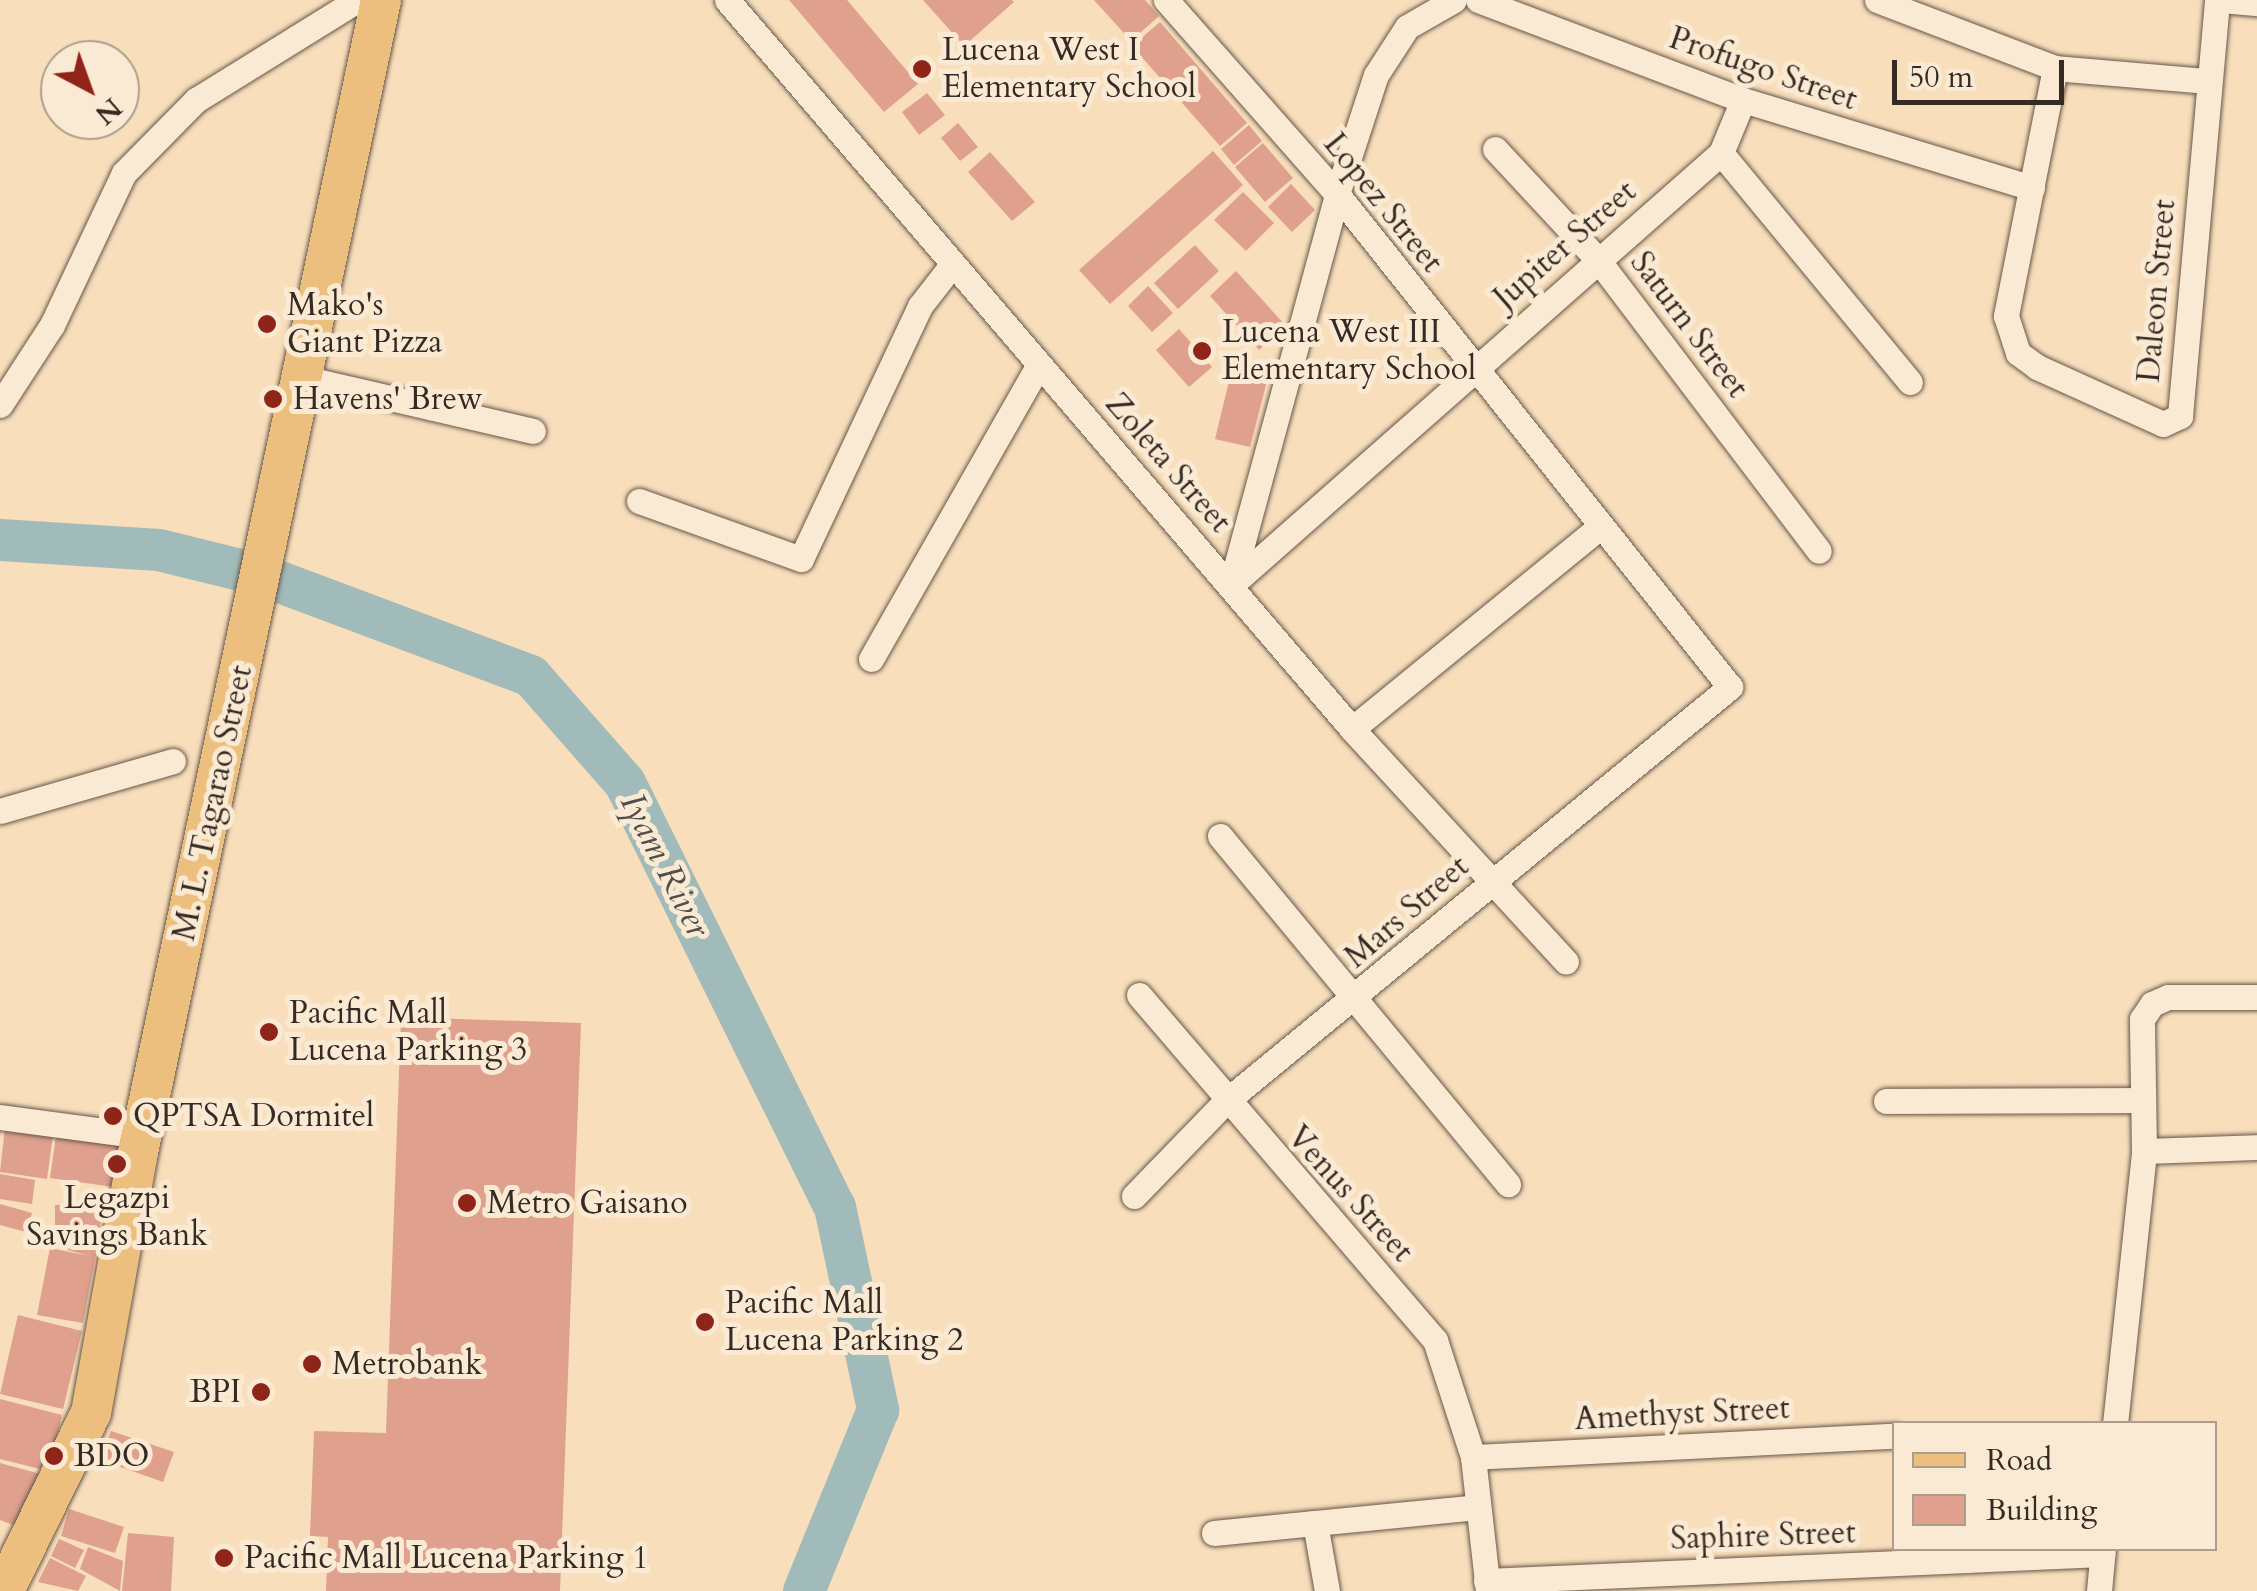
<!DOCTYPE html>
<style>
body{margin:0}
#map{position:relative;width:2257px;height:1591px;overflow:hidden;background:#f8debb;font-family:Cardo,serif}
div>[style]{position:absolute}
.river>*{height:42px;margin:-21px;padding:0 21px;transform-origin:21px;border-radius:21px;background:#a0bbb9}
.building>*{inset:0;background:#dfa08d}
.roads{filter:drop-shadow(0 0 2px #66574a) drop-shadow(0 0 2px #66574a)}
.street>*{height:25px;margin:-12.5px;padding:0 12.5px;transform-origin:12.5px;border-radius:12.5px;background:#faead3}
.primary>*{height:40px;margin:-20px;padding:0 20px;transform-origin:20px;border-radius:20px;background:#ecbf7e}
.dots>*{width:28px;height:28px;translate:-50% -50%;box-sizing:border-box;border:5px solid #faead3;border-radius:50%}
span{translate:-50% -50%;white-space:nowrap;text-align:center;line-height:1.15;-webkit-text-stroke:10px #faead3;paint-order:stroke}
.poi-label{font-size:32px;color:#362a24}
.left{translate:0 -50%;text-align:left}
.right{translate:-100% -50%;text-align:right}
.street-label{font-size:32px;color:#362a24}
.water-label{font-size:35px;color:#504e49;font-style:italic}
.legend{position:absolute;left:1892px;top:1421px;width:325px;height:130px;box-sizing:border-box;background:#faead3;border:2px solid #ac9d8d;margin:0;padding:12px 18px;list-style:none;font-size:30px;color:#362a24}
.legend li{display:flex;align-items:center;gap:20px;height:50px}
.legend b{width:50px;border:2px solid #ac9d8d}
.north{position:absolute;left:40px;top:40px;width:100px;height:100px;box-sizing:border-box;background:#faead3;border:2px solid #ac9d8d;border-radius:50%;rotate:139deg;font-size:28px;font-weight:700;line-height:40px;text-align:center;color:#362a24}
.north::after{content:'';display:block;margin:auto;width:35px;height:45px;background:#8f2418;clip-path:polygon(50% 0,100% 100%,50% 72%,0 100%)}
.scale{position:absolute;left:1892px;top:60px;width:172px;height:45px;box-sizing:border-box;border:5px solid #362a24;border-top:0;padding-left:12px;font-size:30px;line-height:35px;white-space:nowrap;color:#362a24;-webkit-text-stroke:8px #faead3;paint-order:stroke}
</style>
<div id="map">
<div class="river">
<i style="left:0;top:540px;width:159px;rotate:3.6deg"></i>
<i style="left:159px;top:550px;width:105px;rotate:13.8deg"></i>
<i style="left:261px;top:575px;width:288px;rotate:20.5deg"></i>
<i style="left:531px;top:676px;width:142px;rotate:48.7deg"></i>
<i style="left:625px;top:783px;width:473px;rotate:63.7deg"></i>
<i style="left:835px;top:1207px;width:208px;rotate:78deg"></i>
<i style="left:878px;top:1410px;width:196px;rotate:112.2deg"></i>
</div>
<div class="building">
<i style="clip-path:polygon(789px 0,847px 0,918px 84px,884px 112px)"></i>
<i style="clip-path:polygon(923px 0,1012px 0,1014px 2px,964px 46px)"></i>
<i style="clip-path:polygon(1094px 0,1145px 0,1159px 16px,1131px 41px)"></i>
<i style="clip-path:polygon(1160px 22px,1247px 123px,1220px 146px,1132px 46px)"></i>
<i style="clip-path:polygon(927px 93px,945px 115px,919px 135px,902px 112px)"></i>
<i style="clip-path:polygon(958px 123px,978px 147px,960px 161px,941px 138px)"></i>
<i style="clip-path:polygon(1249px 125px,1262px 141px,1234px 165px,1221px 149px)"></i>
<i style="clip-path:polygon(1263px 143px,1293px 178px,1265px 202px,1235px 167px)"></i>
<i style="clip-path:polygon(1213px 151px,1243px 185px,1110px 304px,1079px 270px)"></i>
<i style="clip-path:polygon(990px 152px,1035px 202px,1012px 221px,968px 172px)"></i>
<i style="clip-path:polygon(1291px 184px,1315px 210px,1292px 232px,1268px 207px)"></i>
<i style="clip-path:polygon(1243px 192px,1274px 223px,1246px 251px,1214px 220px)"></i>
<i style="clip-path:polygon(1195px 245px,1219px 271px,1178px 309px,1154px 283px)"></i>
<i style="clip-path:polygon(1236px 271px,1286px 326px,1259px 350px,1210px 296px)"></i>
<i style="clip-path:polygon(1148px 286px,1173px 313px,1152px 332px,1128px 306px)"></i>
<i style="clip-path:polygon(1179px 329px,1212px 367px,1189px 387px,1156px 350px)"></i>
<i style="clip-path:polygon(1235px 357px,1271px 365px,1250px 447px,1215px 439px)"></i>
<i style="clip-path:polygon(401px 1017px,581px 1023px,560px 1591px,326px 1591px,328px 1537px,310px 1536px,314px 1431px,386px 1433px)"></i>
<i style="clip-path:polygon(5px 1128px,53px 1135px,47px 1179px,0 1172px)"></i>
<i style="clip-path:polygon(56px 1136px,127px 1146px,121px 1188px,50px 1178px)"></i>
<i style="clip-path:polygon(0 1174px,35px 1180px,32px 1204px,0 1199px)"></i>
<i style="clip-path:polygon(0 1204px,32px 1213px,26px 1232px,0 1225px)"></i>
<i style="clip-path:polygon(111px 1204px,110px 1216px,101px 1216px,99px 1236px,55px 1225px,55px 1205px)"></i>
<i style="clip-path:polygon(64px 1230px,99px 1238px,83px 1323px,37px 1315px,50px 1248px,90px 1256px,60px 1248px)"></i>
<i style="clip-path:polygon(18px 1315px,82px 1331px,63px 1409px,0 1394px)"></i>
<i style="clip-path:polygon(0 1399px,62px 1415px,48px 1471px,0 1459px)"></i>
<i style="clip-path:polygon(111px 1431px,174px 1452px,163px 1482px,101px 1460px)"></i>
<i style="clip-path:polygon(0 1463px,48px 1476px,24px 1529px,0 1520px)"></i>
<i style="clip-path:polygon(69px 1509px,124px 1527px,115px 1553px,61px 1536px)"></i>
<i style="clip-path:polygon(128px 1533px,174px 1537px,171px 1591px,122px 1591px)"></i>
<i style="clip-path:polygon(59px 1539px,84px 1550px,75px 1568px,51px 1556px)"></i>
<i style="clip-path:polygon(88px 1547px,123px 1561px,120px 1591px,80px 1569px)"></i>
<i style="clip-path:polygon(50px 1558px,86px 1576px,78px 1591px,38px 1582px)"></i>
</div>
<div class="roads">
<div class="street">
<i style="left:727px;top:0;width:960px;rotate:49.39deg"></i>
<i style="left:1352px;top:729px;width:316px;rotate:47.4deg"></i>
<i style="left:1478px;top:0;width:283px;rotate:20.7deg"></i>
<i style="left:1743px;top:100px;width:302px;rotate:16.9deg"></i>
<i style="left:1877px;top:0;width:191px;rotate:20.9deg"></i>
<i style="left:2055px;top:68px;width:153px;rotate:4.9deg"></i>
<i style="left:2219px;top:0;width:38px;rotate:5deg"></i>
<i style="left:2055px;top:68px;width:253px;rotate:101.2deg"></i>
<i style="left:2006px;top:316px;width:39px;rotate:72deg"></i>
<i style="left:2018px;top:353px;width:24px;rotate:36deg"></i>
<i style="left:2037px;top:367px;width:138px;rotate:24.3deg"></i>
<i style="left:2163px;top:424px;width:19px;rotate:-25deg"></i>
<i style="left:2180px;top:416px;width:418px;rotate:-84.9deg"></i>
<i style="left:1495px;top:149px;width:151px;rotate:47.1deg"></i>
<i style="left:1598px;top:260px;width:365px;rotate:52.8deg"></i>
<i style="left:1721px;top:153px;width:297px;rotate:50.5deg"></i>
<i style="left:299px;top:377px;width:240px;rotate:13deg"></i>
<i style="left:0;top:405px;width:95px;rotate:-57deg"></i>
<i style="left:52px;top:325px;width:168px;rotate:-64.7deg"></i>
<i style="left:124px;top:173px;width:103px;rotate:-45.4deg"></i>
<i style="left:196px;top:100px;width:190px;rotate:-31.8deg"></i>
<i style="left:639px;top:501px;width:172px;rotate:19.7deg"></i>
<i style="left:801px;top:559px;width:280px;rotate:-64.8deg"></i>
<i style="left:920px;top:306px;width:51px;rotate:-52.2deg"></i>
<i style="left:1231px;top:585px;width:653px;rotate:-41.4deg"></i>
<i style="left:1721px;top:153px;width:57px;rotate:-67.5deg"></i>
<i style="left:1231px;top:585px;width:405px;rotate:-74.8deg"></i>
<i style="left:1337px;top:194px;width:125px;rotate:-71.9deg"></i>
<i style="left:1376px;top:75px;width:57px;rotate:-57.1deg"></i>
<i style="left:1407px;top:27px;width:54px;rotate:-29.9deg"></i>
<i style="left:871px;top:659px;width:339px;rotate:-60.3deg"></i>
<i style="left:1352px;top:729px;width:321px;rotate:-39.2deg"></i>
<i style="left:0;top:811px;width:180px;rotate:-16.1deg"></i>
<i style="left:1220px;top:836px;width:452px;rotate:50.4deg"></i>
<i style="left:1139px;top:995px;width:455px;rotate:49.4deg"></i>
<i style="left:1435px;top:1340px;width:123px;rotate:72deg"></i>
<i style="left:1473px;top:1457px;width:135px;rotate:83.6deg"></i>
<i style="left:1886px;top:1101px;width:255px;rotate:-0.2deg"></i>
<i style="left:0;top:1117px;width:143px;rotate:7.6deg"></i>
<i style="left:2144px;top:1151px;width:132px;rotate:-90.9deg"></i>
<i style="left:2142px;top:1019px;width:18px;rotate:-56deg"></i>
<i style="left:2152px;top:1004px;width:17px;rotate:-24deg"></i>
<i style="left:2168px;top:997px;width:89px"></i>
<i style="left:1134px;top:1196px;width:131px;rotate:-45.9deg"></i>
<i style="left:1225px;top:1102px;width:654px;rotate:-39.41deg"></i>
<i style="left:1730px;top:687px;width:630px;rotate:-128.56deg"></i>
<i style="left:1337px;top:194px;width:259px;rotate:-131.4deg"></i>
<i style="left:2115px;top:1424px;width:275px;rotate:-83.9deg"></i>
<i style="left:2144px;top:1151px;width:113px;rotate:-2deg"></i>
<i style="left:1473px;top:1457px;width:422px;rotate:-2.9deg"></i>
<i style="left:1214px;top:1533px;width:101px;rotate:-5.7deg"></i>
<i style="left:1486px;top:1581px;width:617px;rotate:-2.51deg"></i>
<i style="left:1327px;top:1591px;width:69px;rotate:-100deg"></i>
<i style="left:1315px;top:1523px;width:163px;rotate:-5.6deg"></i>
<i style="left:2099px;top:1591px;width:43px;rotate:-84.7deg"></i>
</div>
<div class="primary">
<i style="left:4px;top:1591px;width:198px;rotate:-64deg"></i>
<i style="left:91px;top:1413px;width:260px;rotate:-79.8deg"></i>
<i style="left:137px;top:1157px;width:1182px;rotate:-78.09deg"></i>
</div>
</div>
<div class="dots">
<i style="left:922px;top:69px;background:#8f2418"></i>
<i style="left:267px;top:324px;background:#8f2418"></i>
<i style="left:1202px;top:351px;background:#8f2418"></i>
<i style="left:273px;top:399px;background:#8f2418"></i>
<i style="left:269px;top:1032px;background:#8f2418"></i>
<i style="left:113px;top:1116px;background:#8f2418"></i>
<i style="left:117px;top:1164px;background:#8f2418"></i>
<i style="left:467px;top:1203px;background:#8f2418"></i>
<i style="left:705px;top:1322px;background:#8f2418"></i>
<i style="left:312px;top:1364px;background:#8f2418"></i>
<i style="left:261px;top:1392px;background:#8f2418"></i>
<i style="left:54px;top:1456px;background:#8f2418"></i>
<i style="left:224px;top:1558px;background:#8f2418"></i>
</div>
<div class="poi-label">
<span class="left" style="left:942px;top:69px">Lucena West I<br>Elementary School</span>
<span class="left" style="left:287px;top:324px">Mako's<br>Giant Pizza</span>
<span class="left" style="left:1222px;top:351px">Lucena West III<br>Elementary School</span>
<span class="left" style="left:293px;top:399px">Havens' Brew</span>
<span class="left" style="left:289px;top:1032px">Pacific Mall<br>Lucena Parking 3</span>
<span class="left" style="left:133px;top:1116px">QPTSA Dormitel</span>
<span style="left:117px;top:1217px">Legazpi<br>Savings Bank</span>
<span class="left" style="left:487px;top:1203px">Metro Gaisano</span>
<span class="left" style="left:725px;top:1322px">Pacific Mall<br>Lucena Parking 2</span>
<span class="left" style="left:332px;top:1364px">Metrobank</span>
<span class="right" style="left:241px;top:1392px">BPI</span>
<span class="left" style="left:74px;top:1456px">BDO</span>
<span class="left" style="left:244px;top:1558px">Pacific Mall Lucena Parking 1</span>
</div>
<div class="street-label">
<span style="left:1763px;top:69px;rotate:19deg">Profugo Street</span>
<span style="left:1383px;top:203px;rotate:51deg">Lopez Street</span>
<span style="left:1565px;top:245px;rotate:-41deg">Jupiter Street</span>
<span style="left:2157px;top:291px;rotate:-85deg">Daleon Street</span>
<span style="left:1689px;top:325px;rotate:53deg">Saturn Street</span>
<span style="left:1168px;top:463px;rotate:49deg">Zoleta Street</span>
<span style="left:213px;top:803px;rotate:-78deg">M. L. Tagarao Street</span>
<span style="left:1407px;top:912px;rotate:-41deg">Mars Street</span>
<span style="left:1350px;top:1194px;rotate:48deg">Venus Street</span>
<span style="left:1682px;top:1414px;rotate:-3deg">Amethyst Street</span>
<span style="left:1763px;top:1536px;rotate:-2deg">Saphire Street</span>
</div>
<div class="water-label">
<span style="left:665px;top:865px;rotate:63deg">Iyam River</span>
</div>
<ul class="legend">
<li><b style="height:12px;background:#ecbf7e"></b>Road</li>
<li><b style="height:28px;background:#dfa08d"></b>Building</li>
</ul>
<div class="north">N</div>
<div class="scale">50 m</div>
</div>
